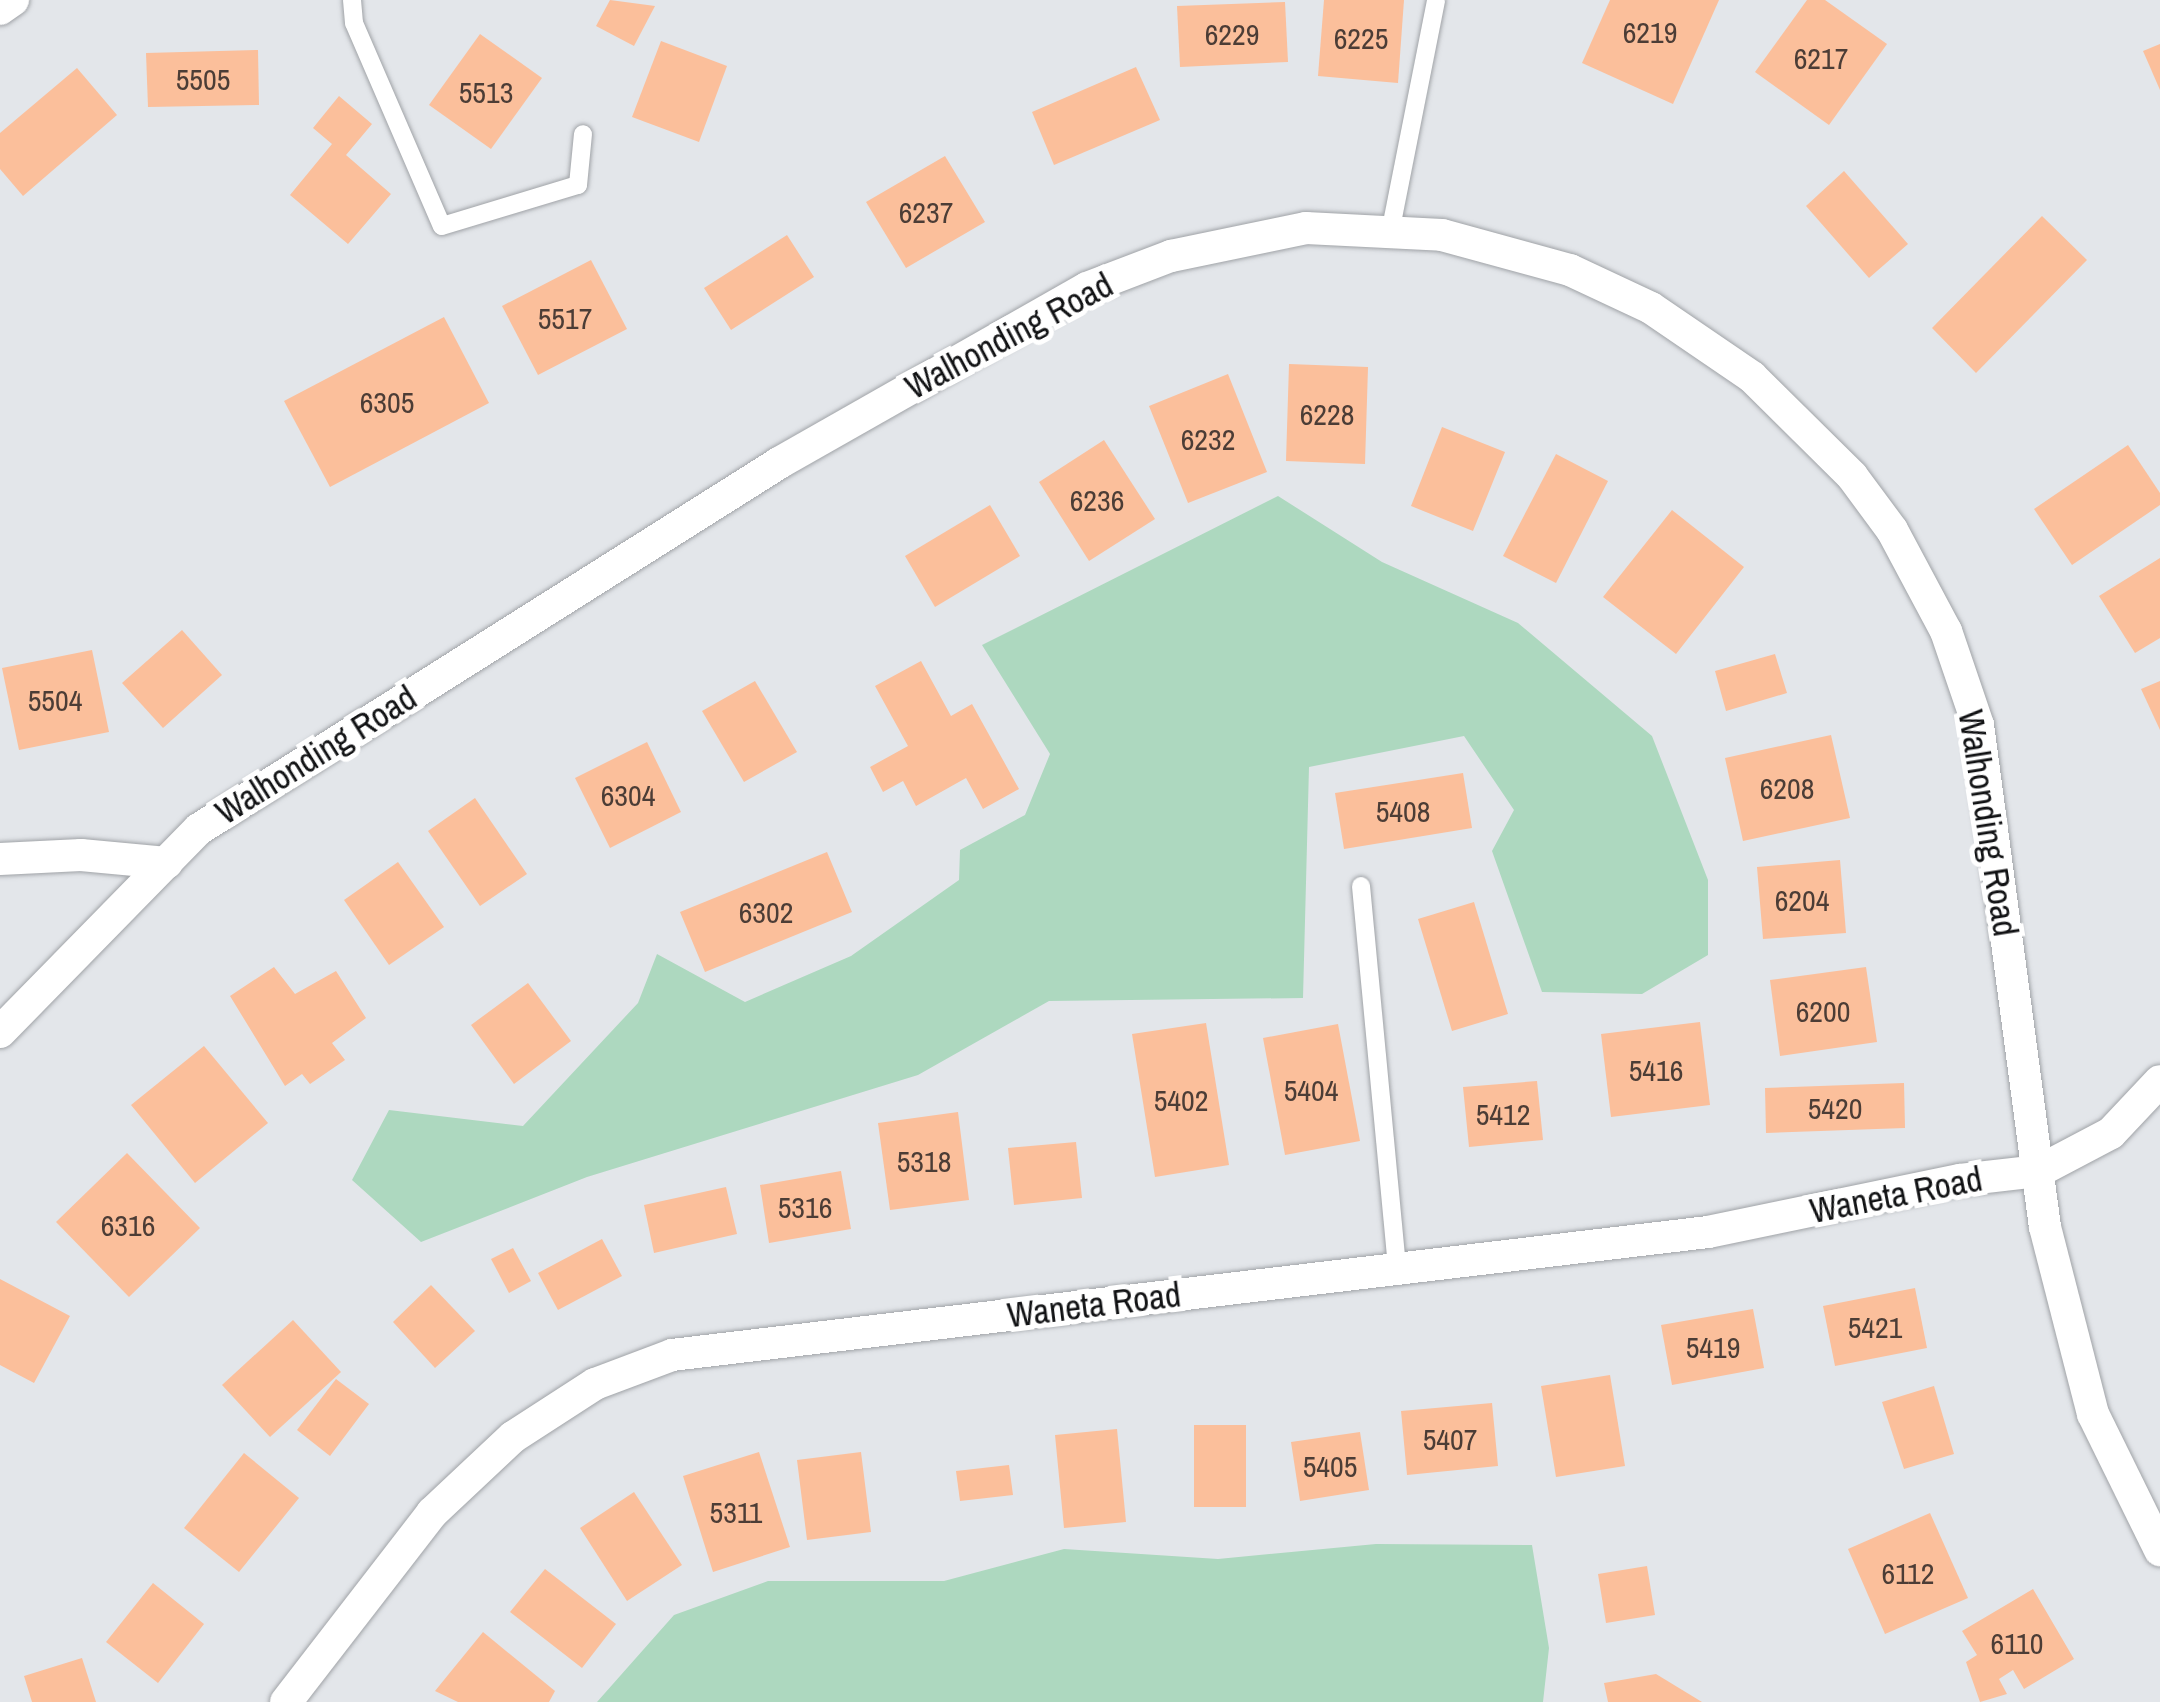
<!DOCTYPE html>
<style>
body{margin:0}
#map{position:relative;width:2160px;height:1702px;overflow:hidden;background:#e3e6ea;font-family:"Archivo Narrow",sans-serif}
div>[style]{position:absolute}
.green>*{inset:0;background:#add8bf}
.building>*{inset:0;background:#fbbf9b}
.roads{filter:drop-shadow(0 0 2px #a0a3a7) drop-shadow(0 0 2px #a0a3a7)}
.lane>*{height:18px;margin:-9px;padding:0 9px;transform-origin:9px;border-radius:9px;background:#fff}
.street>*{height:32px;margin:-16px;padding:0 16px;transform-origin:16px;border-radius:16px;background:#fff}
span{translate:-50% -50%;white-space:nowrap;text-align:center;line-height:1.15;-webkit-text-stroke:10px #fff;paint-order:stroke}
.number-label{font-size:30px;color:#4c3d36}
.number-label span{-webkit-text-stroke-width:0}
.street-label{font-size:35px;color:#111214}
</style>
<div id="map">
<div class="green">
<i style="clip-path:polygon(1278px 496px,1382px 562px,1518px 623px,1652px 736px,1708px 880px,1708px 955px,1642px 994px,1542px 992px,1492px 851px,1514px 810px,1464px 736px,1309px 767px,1303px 998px,1049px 1001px,918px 1075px,587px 1177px,421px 1242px,352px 1180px,389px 1110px,523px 1126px,638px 1003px,657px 954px,745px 1002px,851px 956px,959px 880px,960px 850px,1025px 815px,1050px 754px,982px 645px)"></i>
<i style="clip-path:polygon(1376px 1544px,1532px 1545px,1549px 1648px,1543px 1702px,597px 1702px,674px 1615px,768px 1581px,944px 1581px,1064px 1549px,1218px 1559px)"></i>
</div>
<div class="building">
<i style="clip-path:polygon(610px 0,655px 6px,634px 46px,596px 26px)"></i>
<i style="clip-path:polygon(1324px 0,1404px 0,1398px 83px,1318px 76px)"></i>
<i style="clip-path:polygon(1610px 0,1719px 0,1673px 104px,1582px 63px)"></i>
<i style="clip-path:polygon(1807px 0,1825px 0,1887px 44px,1829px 125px,1755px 72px)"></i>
<i style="clip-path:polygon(1285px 2px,1288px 62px,1180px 67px,1177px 6px)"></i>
<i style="clip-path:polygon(480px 34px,542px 78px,491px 149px,429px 105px)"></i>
<i style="clip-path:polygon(661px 41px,727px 66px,699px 142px,632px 117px)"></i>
<i style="clip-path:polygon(2160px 44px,2160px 90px,2143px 51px)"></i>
<i style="clip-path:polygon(258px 50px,259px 105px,148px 107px,146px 53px)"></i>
<i style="clip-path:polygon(1136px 67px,1160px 120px,1054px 165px,1032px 112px)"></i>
<i style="clip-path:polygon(77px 68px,117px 115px,23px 196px,0 169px,0 133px)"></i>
<i style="clip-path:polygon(339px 96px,372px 124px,346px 155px,391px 194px,348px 244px,290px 195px,332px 144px,313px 128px)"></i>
<i style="clip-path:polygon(945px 156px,985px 222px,906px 268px,866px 202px)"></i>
<i style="clip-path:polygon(1844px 171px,1908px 244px,1869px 278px,1806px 206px)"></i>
<i style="clip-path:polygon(2042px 216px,2087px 260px,1976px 373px,1932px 328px)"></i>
<i style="clip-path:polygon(787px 235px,814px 277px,731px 330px,704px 288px)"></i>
<i style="clip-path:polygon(591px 260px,627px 329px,538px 375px,502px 306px)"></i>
<i style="clip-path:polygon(444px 317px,489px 403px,330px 487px,284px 401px)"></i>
<i style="clip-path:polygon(1289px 364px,1368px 367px,1365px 464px,1286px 461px)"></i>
<i style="clip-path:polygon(1228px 374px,1267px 472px,1188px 503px,1149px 406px)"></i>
<i style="clip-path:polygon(1442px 427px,1505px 452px,1473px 531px,1411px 506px)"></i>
<i style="clip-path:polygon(1104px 440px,1155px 519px,1089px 561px,1039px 482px)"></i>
<i style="clip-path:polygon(2128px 445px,2160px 493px,2160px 505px,2072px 565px,2034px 509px)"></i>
<i style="clip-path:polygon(1556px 454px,1608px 481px,1556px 583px,1503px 556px)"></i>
<i style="clip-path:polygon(990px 505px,1020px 556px,935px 607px,905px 556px)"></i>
<i style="clip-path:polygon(1672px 510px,1744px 567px,1676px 654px,1603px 597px)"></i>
<i style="clip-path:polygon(2160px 558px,2160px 638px,2135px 653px,2099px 596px)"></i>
<i style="clip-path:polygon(182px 630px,222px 675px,163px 728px,122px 683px)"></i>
<i style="clip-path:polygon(92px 650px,109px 732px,19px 750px,2px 668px)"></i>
<i style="clip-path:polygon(1775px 654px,1787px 693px,1726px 711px,1715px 671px)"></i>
<i style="clip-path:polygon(921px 661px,951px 716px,972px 704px,1019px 789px,983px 809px,966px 778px,916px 806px,903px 781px,883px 792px,870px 767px,908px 746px,875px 686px)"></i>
<i style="clip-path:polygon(755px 681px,797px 752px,744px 782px,702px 711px)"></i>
<i style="clip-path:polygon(2160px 681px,2160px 730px,2141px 689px)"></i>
<i style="clip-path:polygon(1831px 735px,1850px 818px,1743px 841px,1725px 758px)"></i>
<i style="clip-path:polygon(647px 742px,681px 812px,610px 848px,575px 778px)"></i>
<i style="clip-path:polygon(1463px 773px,1472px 828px,1344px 849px,1335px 793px)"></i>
<i style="clip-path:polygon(475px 798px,527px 874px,480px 906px,428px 831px)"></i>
<i style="clip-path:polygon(827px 852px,852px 912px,705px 972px,680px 912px)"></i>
<i style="clip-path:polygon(1840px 860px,1846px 933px,1763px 939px,1757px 867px)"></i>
<i style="clip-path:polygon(398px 862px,444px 927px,389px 965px,344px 900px)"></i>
<i style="clip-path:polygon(1474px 902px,1508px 1014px,1452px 1031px,1418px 919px)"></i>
<i style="clip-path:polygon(274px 967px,295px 994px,336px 971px,366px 1018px,332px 1043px,345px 1060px,310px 1084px,302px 1074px,285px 1086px,230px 996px)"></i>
<i style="clip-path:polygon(1866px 967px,1877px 1042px,1780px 1056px,1770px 980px)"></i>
<i style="clip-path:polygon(528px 983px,571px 1041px,514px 1084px,471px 1025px)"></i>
<i style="clip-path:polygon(1700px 1022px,1710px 1105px,1611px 1117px,1601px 1034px)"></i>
<i style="clip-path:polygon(1206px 1023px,1229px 1165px,1155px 1177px,1132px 1034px)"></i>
<i style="clip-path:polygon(1338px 1024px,1360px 1141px,1285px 1155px,1263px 1038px)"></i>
<i style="clip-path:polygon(204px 1046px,268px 1123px,195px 1183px,131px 1105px)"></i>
<i style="clip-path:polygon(1537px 1081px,1543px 1140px,1469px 1147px,1463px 1087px)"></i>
<i style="clip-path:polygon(1904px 1083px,1905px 1128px,1766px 1133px,1765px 1088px)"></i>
<i style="clip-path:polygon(958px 1112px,969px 1200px,890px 1210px,878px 1123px)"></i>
<i style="clip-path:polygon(1076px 1142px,1082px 1198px,1014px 1205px,1008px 1148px)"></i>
<i style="clip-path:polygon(127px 1153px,200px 1228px,129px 1297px,56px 1222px)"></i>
<i style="clip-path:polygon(841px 1171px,851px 1229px,769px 1243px,760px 1185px)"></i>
<i style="clip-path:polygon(726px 1187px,737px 1234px,654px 1253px,644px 1205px)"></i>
<i style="clip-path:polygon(602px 1239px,622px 1276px,558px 1310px,538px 1273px)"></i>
<i style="clip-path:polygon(513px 1248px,531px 1281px,509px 1293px,491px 1259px)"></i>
<i style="clip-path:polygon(0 1279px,70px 1316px,34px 1383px,0 1365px)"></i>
<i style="clip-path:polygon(431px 1285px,475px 1331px,435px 1368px,393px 1322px)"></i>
<i style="clip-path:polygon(1915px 1288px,1927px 1348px,1835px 1366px,1823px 1306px)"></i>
<i style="clip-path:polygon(1753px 1309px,1764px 1368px,1672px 1385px,1661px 1325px)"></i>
<i style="clip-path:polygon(293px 1320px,341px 1372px,270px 1437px,222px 1385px)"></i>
<i style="clip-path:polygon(1610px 1375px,1625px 1466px,1556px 1477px,1541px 1386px)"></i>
<i style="clip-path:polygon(336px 1379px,369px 1404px,330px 1456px,297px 1430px)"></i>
<i style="clip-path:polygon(1934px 1386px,1954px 1454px,1904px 1469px,1882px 1402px)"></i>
<i style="clip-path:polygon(1492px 1403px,1498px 1466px,1407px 1475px,1401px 1411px)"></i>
<i style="clip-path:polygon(1194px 1425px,1246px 1425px,1246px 1507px,1194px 1507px)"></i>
<i style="clip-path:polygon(1117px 1429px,1126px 1522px,1064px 1528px,1055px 1435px)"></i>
<i style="clip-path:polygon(1360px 1432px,1369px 1490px,1300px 1501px,1291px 1442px)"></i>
<i style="clip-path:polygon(759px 1452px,790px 1547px,713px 1572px,683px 1476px)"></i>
<i style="clip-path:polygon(861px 1452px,871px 1532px,807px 1540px,797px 1460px)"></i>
<i style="clip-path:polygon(244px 1453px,299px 1498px,239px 1572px,184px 1528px)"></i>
<i style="clip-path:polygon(1009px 1465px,1013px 1495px,960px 1501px,956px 1471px)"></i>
<i style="clip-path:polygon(634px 1492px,682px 1565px,627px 1601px,580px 1528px)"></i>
<i style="clip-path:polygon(1930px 1513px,1968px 1598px,1885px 1634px,1848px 1549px)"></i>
<i style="clip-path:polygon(1647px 1566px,1655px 1615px,1606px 1623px,1598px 1574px)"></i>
<i style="clip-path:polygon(545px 1569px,616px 1624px,582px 1668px,510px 1612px)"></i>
<i style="clip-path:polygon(153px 1583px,204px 1624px,158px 1683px,106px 1642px)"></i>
<i style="clip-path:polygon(2033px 1589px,2074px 1659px,2024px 1689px,2013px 1670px,1999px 1679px,2007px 1694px,1980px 1702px,1966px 1662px,1977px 1655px,1962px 1631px)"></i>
<i style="clip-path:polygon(483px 1632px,555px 1691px,549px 1702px,458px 1702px,435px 1691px)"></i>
<i style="clip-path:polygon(82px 1658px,96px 1702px,32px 1702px,24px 1676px)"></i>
<i style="clip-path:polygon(1656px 1674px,1702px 1702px,1608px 1702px,1604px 1683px)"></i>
</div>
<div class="roads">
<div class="lane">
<i style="left:352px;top:0;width:23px;rotate:85deg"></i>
<i style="left:354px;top:23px;width:221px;rotate:66.6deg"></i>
<i style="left:442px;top:226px;width:142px;rotate:-16.8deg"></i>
<i style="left:578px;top:185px;width:51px;rotate:-84.4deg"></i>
<i style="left:1390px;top:233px;width:237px;rotate:-78.8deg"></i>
<i style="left:1361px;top:886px;width:385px;rotate:84.6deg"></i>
</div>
<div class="street">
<i style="left:0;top:9px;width:16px;rotate:-35deg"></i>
<i style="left:0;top:859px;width:81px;rotate:-2.8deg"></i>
<i style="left:81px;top:855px;width:86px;rotate:5.3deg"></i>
<i style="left:0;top:1032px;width:284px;rotate:-45.6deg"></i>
<i style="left:199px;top:829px;width:686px;rotate:-32.25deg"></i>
<i style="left:779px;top:463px;width:354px;rotate:-29.6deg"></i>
<i style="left:1087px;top:288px;width:90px;rotate:-20.9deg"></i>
<i style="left:1171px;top:256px;width:138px;rotate:-11.7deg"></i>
<i style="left:1306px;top:228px;width:136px;rotate:2.9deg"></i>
<i style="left:1442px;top:235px;width:133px;rotate:15.3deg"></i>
<i style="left:1570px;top:270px;width:89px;rotate:25.1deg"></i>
<i style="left:1651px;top:308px;width:122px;rotate:34.3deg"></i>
<i style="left:1752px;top:377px;width:141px;rotate:44.7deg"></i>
<i style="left:1852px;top:476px;width:67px;rotate:53.5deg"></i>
<i style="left:1892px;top:530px;width:115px;rotate:61.9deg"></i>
<i style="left:1946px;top:631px;width:99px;rotate:71.2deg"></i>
<i style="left:1978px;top:725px;width:506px;rotate:82.4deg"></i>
<i style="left:2045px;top:1227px;width:193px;rotate:75.6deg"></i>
<i style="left:2093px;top:1414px;width:152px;rotate:63.8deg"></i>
<i style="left:286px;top:1702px;width:239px;rotate:-52.3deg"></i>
<i style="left:432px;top:1513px;width:111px;rotate:-43.2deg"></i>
<i style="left:513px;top:1437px;width:98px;rotate:-32.9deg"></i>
<i style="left:595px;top:1384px;width:82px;rotate:-20.6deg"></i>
<i style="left:672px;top:1355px;width:1043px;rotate:-6.77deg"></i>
<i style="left:1708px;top:1232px;width:257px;rotate:-11.7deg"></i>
<i style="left:1960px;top:1180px;width:80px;rotate:-6.5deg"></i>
<i style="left:2039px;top:1171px;width:81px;rotate:-27.8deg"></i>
<i style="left:2111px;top:1133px;width:71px;rotate:-46.7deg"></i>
</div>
</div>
<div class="number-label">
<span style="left:1650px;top:32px">6219</span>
<span style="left:1232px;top:34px">6229</span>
<span style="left:1361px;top:38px">6225</span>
<span style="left:1821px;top:58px">6217</span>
<span style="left:203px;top:79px">5505</span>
<span style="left:486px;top:92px">5513</span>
<span style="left:926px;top:212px">6237</span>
<span style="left:565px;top:318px">5517</span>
<span style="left:387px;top:402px">6305</span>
<span style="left:1327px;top:414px">6228</span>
<span style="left:1208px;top:439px">6232</span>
<span style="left:1097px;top:500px">6236</span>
<span style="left:55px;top:700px">5504</span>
<span style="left:1787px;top:788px">6208</span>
<span style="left:628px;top:795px">6304</span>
<span style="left:1403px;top:811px">5408</span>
<span style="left:1802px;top:900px">6204</span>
<span style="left:766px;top:912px">6302</span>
<span style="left:1823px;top:1011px">6200</span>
<span style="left:1656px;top:1070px">5416</span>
<span style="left:1311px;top:1090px">5404</span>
<span style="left:1181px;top:1100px">5402</span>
<span style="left:1835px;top:1108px">5420</span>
<span style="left:1503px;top:1114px">5412</span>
<span style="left:924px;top:1161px">5318</span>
<span style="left:805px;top:1207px">5316</span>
<span style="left:128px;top:1225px">6316</span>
<span style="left:1875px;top:1327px">5421</span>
<span style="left:1713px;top:1347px">5419</span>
<span style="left:1450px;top:1439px">5407</span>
<span style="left:1330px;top:1466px">5405</span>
<span style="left:736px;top:1512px">5311</span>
<span style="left:1908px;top:1573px">6112</span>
<span style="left:2017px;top:1643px">6110</span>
</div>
<div class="street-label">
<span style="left:1009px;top:336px;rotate:-28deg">Walhonding Road</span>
<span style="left:316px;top:755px;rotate:-32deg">Walhonding Road</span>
<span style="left:1988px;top:823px;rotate:81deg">Walhonding Road</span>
<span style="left:1896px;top:1195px;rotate:-11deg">Waneta Road</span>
<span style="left:1094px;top:1305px;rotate:-7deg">Waneta Road</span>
</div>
</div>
